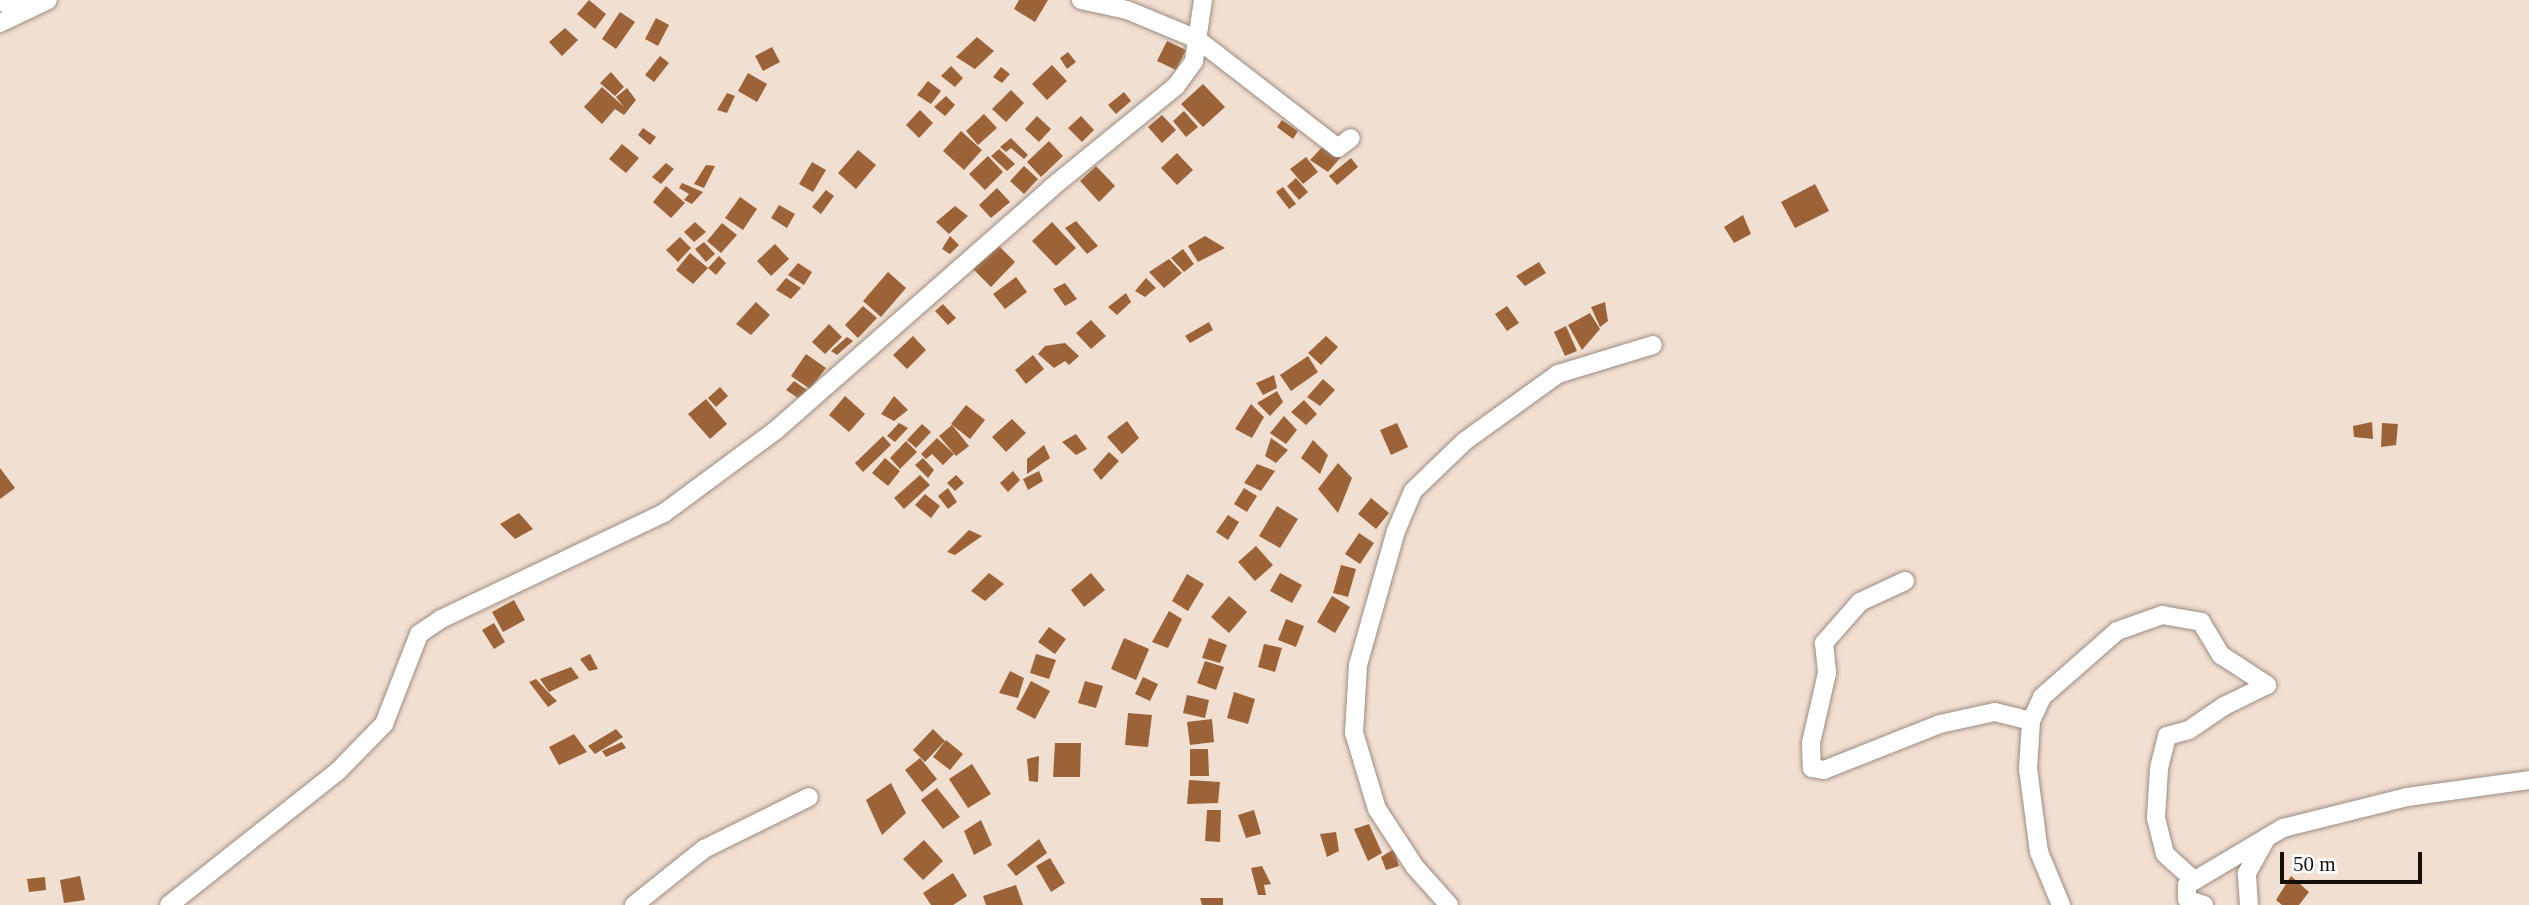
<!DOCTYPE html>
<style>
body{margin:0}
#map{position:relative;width:2529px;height:905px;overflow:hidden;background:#f1dfd2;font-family:"Times New Roman",serif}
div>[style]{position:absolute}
.building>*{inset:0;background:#9c6338}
.roads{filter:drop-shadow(0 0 2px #9d8c80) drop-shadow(0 0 2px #9d8c80)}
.street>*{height:18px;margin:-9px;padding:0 9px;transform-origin:9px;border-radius:9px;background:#fff}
span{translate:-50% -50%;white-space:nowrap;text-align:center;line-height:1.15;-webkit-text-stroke:5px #fff;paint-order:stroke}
.scale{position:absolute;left:2280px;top:852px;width:142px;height:32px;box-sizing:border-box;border:4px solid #16100b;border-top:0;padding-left:9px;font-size:21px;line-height:24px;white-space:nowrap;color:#16100b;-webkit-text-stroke:5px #fff;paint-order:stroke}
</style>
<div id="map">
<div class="building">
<i style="clip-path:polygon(589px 0,606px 14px,595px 29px,577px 14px)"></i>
<i style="clip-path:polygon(1019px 0,1048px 0,1035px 22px,1014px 9px)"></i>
<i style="clip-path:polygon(620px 12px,635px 22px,616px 49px,602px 39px)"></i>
<i style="clip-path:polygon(656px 18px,669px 25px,658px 46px,645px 39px)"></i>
<i style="clip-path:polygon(565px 28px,578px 40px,562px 56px,549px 42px)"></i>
<i style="clip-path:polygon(977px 37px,994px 51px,975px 69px,956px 57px)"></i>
<i style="clip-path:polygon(1167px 41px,1186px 50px,1176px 70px,1157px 61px)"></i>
<i style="clip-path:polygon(772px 47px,780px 62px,763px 71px,755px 56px)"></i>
<i style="clip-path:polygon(1068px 52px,1076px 62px,1067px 69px,1060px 58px)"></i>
<i style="clip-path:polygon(660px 56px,669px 63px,654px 82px,645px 75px)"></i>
<i style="clip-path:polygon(1052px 65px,1067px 81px,1047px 100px,1032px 84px)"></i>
<i style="clip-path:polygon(951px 66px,963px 78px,955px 87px,941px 76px)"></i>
<i style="clip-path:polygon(1001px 67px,1010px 74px,1002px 83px,993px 77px)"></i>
<i style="clip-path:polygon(611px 72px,624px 87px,615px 96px,600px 83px)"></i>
<i style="clip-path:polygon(748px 73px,767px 84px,757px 102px,738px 91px)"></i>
<i style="clip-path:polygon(928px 81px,941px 91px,931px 104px,917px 95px)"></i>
<i style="clip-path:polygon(1203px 84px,1225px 107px,1203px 127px,1181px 104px)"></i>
<i style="clip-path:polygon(602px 87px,624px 107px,616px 97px,627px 88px,636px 100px,624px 115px,615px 109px,602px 124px,584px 107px)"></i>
<i style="clip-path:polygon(1011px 90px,1024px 103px,1006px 122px,992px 109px)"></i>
<i style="clip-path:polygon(1124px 92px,1131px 101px,1116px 114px,1108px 105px)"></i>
<i style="clip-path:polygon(727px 93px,735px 96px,727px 113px,717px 110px)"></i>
<i style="clip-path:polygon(946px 96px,955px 105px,945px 116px,934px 107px)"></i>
<i style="clip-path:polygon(920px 110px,933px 123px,919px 138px,906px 125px)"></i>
<i style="clip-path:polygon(1184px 111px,1198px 127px,1186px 137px,1173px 121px)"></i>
<i style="clip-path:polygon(984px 114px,997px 128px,978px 145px,966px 131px)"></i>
<i style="clip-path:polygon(1162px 115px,1176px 130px,1162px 143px,1148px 127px)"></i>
<i style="clip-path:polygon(1037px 116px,1051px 129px,1039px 142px,1025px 129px)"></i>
<i style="clip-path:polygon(1081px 116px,1094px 130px,1082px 142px,1068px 128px)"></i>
<i style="clip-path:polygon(1282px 120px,1298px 131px,1293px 139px,1277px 127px)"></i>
<i style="clip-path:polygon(643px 128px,656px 137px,650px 145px,638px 135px)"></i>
<i style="clip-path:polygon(961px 131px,982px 150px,964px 170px,943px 151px)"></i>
<i style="clip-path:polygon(1011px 138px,1028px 155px,1024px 159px,1011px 148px,1006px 152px,1000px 147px)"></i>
<i style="clip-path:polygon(1049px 141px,1063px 156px,1041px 177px,1027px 162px)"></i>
<i style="clip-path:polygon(1328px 141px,1341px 157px,1328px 172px,1310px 160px)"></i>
<i style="clip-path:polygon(622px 144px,639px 158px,626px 173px,609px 159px)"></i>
<i style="clip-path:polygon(999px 149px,1015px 164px,1007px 171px,991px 156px)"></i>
<i style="clip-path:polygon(858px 150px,876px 165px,856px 189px,838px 173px)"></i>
<i style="clip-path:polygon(1177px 153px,1193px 170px,1177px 185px,1161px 168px)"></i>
<i style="clip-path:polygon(988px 156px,1003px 172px,985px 190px,969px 174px)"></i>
<i style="clip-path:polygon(1306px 157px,1318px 172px,1303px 184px,1290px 169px)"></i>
<i style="clip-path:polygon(1351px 158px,1358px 167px,1337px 185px,1329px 176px)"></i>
<i style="clip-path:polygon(812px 162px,826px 170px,813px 192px,799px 184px)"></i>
<i style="clip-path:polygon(666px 163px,674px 169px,661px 184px,652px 177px)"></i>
<i style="clip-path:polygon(706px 165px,715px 166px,704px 188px,694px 184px)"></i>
<i style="clip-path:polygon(1024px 166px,1038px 179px,1024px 194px,1010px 181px)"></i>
<i style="clip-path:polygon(1096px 166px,1115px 186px,1099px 202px,1080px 181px)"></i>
<i style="clip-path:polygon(1296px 178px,1308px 192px,1299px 200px,1287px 186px)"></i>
<i style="clip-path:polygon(682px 183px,703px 192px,692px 204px,684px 200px,689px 194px,679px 188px)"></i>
<i style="clip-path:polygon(1815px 184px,1829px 211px,1795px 228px,1781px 202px)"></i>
<i style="clip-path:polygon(666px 186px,685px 203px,671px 218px,653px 202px)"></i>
<i style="clip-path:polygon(1283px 187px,1296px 204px,1289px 209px,1276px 192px)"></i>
<i style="clip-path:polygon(997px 188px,1010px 202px,991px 218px,979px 205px)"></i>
<i style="clip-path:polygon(826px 190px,834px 196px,821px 214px,812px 207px)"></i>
<i style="clip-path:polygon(740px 197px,757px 209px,743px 230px,725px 218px)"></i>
<i style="clip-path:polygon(779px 205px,795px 214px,787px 228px,771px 218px)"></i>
<i style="clip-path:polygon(955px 206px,968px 216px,949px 234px,936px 222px)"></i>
<i style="clip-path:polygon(1743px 215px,1751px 234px,1734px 243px,1724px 227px)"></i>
<i style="clip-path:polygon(1076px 221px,1098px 246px,1087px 254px,1065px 228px)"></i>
<i style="clip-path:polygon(695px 222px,706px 232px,694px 242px,684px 232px)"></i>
<i style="clip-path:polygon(1052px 222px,1076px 248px,1056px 266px,1032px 241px)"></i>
<i style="clip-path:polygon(722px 223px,737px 235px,721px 253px,707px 241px)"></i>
<i style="clip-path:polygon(950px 236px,959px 245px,950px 254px,942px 249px)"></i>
<i style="clip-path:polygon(1205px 236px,1225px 248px,1198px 262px,1188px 246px)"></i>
<i style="clip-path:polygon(680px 237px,691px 248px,678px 262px,666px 250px)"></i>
<i style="clip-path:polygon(704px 242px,715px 254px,706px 262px,695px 249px)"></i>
<i style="clip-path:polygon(775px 244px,789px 259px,771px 276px,757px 261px)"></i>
<i style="clip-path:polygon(997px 244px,1015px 262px,991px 287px,973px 269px)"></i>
<i style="clip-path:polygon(1183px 249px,1194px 264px,1184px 272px,1171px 258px)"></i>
<i style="clip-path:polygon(690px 253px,708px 268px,693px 284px,676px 270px)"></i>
<i style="clip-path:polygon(719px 256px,726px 263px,716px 275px,708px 268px)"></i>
<i style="clip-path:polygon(1169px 259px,1182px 273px,1164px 288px,1149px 272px)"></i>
<i style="clip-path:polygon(1539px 262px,1546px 273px,1525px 286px,1516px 276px)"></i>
<i style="clip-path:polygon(798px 263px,812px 272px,804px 285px,788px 275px)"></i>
<i style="clip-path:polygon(888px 272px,906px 288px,881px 317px,863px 301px)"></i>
<i style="clip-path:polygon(1016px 277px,1027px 292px,1005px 309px,993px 294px)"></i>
<i style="clip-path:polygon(786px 278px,801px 288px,791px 299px,776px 290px)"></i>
<i style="clip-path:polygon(1146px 278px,1156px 288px,1145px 297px,1135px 291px)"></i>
<i style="clip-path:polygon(1065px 283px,1077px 299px,1065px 306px,1053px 289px)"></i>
<i style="clip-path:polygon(1126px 293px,1131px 302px,1117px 315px,1108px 307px)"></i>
<i style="clip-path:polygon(756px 302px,770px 315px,751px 335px,736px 324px)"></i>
<i style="clip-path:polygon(1605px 302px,1608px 321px,1600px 327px,1591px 307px)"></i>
<i style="clip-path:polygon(943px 304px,956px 318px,948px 325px,935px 311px)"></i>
<i style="clip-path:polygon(863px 306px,877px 318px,858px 338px,845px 325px)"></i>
<i style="clip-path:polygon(1507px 306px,1519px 323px,1507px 331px,1495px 314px)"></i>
<i style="clip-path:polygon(1590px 313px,1600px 329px,1582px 350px,1568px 325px)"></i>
<i style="clip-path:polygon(1091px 320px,1106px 336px,1091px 349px,1076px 333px)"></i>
<i style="clip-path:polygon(1209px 322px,1213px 330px,1190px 343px,1185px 336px)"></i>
<i style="clip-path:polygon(829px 324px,842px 337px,825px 354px,812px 342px)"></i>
<i style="clip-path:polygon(1566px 326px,1577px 351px,1565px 356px,1554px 332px)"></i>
<i style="clip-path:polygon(913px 336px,926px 350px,907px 369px,893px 355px)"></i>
<i style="clip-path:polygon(1326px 336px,1338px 347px,1321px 365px,1308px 353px)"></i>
<i style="clip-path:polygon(847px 337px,853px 341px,837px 355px,831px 351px)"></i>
<i style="clip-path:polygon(1065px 343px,1079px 356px,1069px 365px,1065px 361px,1054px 368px,1038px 354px,1045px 346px)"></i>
<i style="clip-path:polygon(806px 354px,826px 368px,810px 389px,791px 376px)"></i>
<i style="clip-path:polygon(1033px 355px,1044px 369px,1026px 384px,1015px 370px)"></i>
<i style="clip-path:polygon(1308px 356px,1318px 372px,1291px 391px,1280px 375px)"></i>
<i style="clip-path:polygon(1274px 375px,1277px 388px,1263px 395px,1256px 383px)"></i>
<i style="clip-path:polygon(1323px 379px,1335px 390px,1320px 406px,1307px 397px)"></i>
<i style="clip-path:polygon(794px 381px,807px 390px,798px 398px,786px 390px)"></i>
<i style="clip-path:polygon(720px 387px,728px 396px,716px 407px,708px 398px)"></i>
<i style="clip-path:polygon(1277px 391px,1283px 402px,1270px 416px,1257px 403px)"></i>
<i style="clip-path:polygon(845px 396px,865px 414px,849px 432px,829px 415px)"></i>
<i style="clip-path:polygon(894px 396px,908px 410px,894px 421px,881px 414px)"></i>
<i style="clip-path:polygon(706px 399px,727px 424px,710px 439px,688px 414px)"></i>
<i style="clip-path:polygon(1304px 400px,1317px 414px,1306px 425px,1291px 412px)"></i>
<i style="clip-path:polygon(1251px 404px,1264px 417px,1252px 438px,1235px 429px)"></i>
<i style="clip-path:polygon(966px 405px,985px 420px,970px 439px,951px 424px)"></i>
<i style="clip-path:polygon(1284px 416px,1297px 430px,1286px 444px,1270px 433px)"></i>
<i style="clip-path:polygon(1012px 419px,1026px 433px,1006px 452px,992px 437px)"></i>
<i style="clip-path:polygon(1127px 421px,1139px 438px,1122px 454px,1107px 437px)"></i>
<i style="clip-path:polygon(2372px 422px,2373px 439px,2354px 437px,2353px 426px)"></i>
<i style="clip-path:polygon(899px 423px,908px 428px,895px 442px,887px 436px)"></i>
<i style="clip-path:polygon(1397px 423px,1408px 447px,1391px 455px,1380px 430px)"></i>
<i style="clip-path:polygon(2382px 423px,2398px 424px,2396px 445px,2381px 447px)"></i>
<i style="clip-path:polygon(922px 424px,931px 432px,916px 448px,907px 440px)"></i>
<i style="clip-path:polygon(952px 425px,969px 446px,956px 456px,939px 436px)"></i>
<i style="clip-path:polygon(1076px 434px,1087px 449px,1076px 455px,1062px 442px)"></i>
<i style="clip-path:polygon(883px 436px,891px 445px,863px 472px,855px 463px)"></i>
<i style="clip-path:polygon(937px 438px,954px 454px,943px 465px,932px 454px,926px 459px,921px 454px)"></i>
<i style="clip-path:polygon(1271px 438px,1288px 450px,1276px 463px,1265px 456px)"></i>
<i style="clip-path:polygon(1313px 440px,1328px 455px,1320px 474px,1301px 458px)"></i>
<i style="clip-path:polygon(906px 441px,917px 452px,900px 469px,890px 458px)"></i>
<i style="clip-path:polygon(1044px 445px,1050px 458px,1027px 474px,1027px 459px)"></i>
<i style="clip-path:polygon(1109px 452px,1119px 461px,1101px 480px,1093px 470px)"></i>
<i style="clip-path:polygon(885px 458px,900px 471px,888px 486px,872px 473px)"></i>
<i style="clip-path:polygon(923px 458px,934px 470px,928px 478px,915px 465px)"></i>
<i style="clip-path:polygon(1338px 463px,1352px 478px,1338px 513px,1318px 489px)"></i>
<i style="clip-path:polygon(1257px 464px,1275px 471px,1261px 491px,1244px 483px)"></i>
<i style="clip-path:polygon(0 468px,15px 488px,0 499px)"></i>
<i style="clip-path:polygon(1013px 471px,1020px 480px,1008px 492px,1000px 483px)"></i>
<i style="clip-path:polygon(1039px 471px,1043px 481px,1028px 490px,1023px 479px)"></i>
<i style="clip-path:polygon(920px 475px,930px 485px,904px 509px,894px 498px)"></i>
<i style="clip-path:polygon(956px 475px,964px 483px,955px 491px,947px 483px)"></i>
<i style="clip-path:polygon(948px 488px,957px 502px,948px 509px,938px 496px)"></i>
<i style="clip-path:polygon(1244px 488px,1257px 496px,1247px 512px,1234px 504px)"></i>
<i style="clip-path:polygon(925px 494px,940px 506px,931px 518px,915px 505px)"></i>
<i style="clip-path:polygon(1371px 498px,1389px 513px,1376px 529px,1358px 514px)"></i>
<i style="clip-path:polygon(1277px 506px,1298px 519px,1280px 548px,1259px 536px)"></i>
<i style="clip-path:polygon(519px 513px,533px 529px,515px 539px,500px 524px)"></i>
<i style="clip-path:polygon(1228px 515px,1239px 522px,1228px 540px,1216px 532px)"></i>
<i style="clip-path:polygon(969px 530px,982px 536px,955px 555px,947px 552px)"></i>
<i style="clip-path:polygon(1359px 533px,1374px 543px,1360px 564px,1345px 554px)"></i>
<i style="clip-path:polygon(1256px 546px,1273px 565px,1255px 581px,1238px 562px)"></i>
<i style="clip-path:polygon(1341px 565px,1356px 569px,1348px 597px,1333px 593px)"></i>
<i style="clip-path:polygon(989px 573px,1004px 584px,985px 601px,971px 591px)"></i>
<i style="clip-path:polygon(1091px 573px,1105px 590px,1084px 607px,1071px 590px)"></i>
<i style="clip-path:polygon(1280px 573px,1302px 585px,1292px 603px,1270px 591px)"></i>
<i style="clip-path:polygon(1187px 574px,1204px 584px,1188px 611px,1172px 601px)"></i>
<i style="clip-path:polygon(1229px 596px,1247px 612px,1229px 633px,1211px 617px)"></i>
<i style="clip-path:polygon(1332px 596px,1350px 607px,1335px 633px,1317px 622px)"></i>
<i style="clip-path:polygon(514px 600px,525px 620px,503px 632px,492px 612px)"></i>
<i style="clip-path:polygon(1169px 611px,1182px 619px,1168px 648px,1152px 642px)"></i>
<i style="clip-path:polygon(1286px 619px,1304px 626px,1296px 647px,1278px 640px)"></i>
<i style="clip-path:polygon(494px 623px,505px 642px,494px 649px,482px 630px)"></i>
<i style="clip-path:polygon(1049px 627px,1066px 639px,1055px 654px,1038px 642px)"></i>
<i style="clip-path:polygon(1124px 638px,1149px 649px,1136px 680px,1111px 669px)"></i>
<i style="clip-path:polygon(1209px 638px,1227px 645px,1220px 663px,1202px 658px)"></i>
<i style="clip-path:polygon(1264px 644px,1282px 648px,1275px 672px,1258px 667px)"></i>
<i style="clip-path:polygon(590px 654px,598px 669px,589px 671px,580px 659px)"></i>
<i style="clip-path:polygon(1036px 654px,1056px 660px,1049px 679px,1030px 673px)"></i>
<i style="clip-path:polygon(1205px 661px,1224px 667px,1216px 690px,1197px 683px)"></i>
<i style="clip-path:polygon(571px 667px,579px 678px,549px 692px,540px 679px)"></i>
<i style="clip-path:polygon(1010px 671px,1024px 678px,1018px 698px,999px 693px)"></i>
<i style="clip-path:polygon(1143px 677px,1158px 684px,1150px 701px,1135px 694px)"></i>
<i style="clip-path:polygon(536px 679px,547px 691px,557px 701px,548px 707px,529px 682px)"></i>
<i style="clip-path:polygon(1031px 681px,1050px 691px,1035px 719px,1016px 709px)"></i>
<i style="clip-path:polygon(1085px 681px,1103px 686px,1096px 708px,1078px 703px)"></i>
<i style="clip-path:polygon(1234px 692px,1255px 699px,1248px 724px,1227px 718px)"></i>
<i style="clip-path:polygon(1187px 695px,1209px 700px,1205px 718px,1183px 713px)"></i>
<i style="clip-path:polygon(1128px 713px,1152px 715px,1148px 747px,1125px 745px)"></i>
<i style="clip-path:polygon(1212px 719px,1214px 742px,1190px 745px,1187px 722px)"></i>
<i style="clip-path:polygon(616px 729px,623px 737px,595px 754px,588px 746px)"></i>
<i style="clip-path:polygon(933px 729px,945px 741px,925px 762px,913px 750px)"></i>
<i style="clip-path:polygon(574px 734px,587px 752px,559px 765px,549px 747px)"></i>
<i style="clip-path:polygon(946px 740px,963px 754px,950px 770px,933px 757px)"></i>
<i style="clip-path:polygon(622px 742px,626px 748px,606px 757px,602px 751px)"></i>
<i style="clip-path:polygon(1055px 743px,1081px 743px,1080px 777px,1053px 777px)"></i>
<i style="clip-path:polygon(1190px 749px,1208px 749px,1209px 776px,1190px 776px)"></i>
<i style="clip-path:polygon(1039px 756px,1038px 782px,1029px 781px,1027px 759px)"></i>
<i style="clip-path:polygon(920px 758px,937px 779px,922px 792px,905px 770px)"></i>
<i style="clip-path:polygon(972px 764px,991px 794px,968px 808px,949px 779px)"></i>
<i style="clip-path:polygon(1189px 780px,1220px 782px,1218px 803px,1187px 804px)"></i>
<i style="clip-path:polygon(891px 783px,906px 813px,882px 835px,866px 800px)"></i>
<i style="clip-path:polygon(937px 788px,960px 817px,943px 829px,921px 800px)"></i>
<i style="clip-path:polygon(1207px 810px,1221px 810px,1220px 842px,1205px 841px)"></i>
<i style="clip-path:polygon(1254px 810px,1261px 834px,1246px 838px,1238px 815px)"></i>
<i style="clip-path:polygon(981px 820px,992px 845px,974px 855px,964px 831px)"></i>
<i style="clip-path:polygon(1369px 824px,1382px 853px,1368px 861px,1354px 829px)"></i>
<i style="clip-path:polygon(1336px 832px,1339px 851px,1327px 857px,1320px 834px)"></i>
<i style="clip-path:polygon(1039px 839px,1047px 853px,1016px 876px,1007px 865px)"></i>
<i style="clip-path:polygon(924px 840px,943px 861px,923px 880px,903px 859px)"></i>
<i style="clip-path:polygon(1394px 849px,1399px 866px,1386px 870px,1381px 857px)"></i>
<i style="clip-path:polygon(1050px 858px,1065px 883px,1051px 892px,1036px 866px)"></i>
<i style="clip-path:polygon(1262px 866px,1271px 884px,1264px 885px,1266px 895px,1258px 895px,1251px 868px)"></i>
<i style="clip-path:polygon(953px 873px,967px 896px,953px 905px,931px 905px,923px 893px)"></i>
<i style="clip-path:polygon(80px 876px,85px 900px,64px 903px,60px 880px)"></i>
<i style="clip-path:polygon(2291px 876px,2309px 892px,2299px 905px,2282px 905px,2276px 900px)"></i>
<i style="clip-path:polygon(45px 877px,46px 890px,29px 892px,27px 879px)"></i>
<i style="clip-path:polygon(1016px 885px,1023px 905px,986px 905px,983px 896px)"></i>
<i style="clip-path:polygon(1200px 898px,1223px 898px,1223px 905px,1202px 905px)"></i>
</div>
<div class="roads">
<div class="street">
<i style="left:1081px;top:0;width:47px;rotate:12.3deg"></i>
<i style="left:1127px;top:10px;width:76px;rotate:22.5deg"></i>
<i style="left:1197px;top:39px;width:178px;rotate:37.7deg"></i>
<i style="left:1338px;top:148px;width:16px;rotate:-38deg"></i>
<i style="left:0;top:2px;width:30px;rotate:14deg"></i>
<i style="left:0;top:23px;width:53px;rotate:-25.6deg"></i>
<i style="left:1905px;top:581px;width:50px;rotate:155deg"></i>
<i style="left:1860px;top:602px;width:55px;rotate:131.3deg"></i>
<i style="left:1824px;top:643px;width:30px;rotate:84deg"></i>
<i style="left:1827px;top:673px;width:72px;rotate:102.9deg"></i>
<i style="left:1811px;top:743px;width:25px;rotate:88deg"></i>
<i style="left:1812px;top:768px;width:12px;rotate:9deg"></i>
<i style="left:1824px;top:770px;width:125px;rotate:-21.6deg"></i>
<i style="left:1940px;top:724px;width:56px;rotate:-12.3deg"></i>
<i style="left:1995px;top:712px;width:37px;rotate:14deg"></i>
<i style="left:169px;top:905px;width:216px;rotate:-38.4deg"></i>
<i style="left:338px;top:771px;width:66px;rotate:-45.6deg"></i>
<i style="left:384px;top:724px;width:97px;rotate:-68.7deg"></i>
<i style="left:419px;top:634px;width:27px;rotate:-34deg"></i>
<i style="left:441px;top:619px;width:247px;rotate:-25.4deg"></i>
<i style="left:664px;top:513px;width:139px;rotate:-36.5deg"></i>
<i style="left:776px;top:430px;width:366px;rotate:-41.3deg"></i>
<i style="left:1051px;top:188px;width:161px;rotate:-39.2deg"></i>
<i style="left:1176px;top:86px;width:31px;rotate:-54deg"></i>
<i style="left:1194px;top:61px;width:62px;rotate:-81.6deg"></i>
<i style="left:634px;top:905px;width:90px;rotate:-38.7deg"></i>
<i style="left:704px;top:849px;width:117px;rotate:-26.3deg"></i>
<i style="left:1449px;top:905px;width:51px;rotate:-131.8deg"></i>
<i style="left:1415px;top:867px;width:69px;rotate:-123.2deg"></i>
<i style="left:1377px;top:809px;width:79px;rotate:-106.8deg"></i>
<i style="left:1354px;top:733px;width:68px;rotate:-86.6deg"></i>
<i style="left:1358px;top:665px;width:139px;rotate:-74.2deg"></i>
<i style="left:1396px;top:531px;width:43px;rotate:-67deg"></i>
<i style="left:1413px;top:491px;width:72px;rotate:-43.9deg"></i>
<i style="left:1465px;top:441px;width:115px;rotate:-35.8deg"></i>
<i style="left:1558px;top:374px;width:99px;rotate:-17deg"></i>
<i style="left:2061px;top:905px;width:57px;rotate:-112.5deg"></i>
<i style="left:2039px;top:852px;width:84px;rotate:-97.5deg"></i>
<i style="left:2028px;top:769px;width:48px;rotate:-86.4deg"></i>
<i style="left:2031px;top:721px;width:26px;rotate:-65deg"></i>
<i style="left:2042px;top:697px;width:100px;rotate:-41.3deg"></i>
<i style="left:2117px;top:631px;width:48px;rotate:-19.6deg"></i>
<i style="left:2162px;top:615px;width:40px;rotate:10deg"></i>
<i style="left:2201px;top:622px;width:39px;rotate:59deg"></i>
<i style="left:2221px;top:655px;width:55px;rotate:33.1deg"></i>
<i style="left:2267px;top:685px;width:48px;rotate:154deg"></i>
<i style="left:2224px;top:706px;width:42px;rotate:145.6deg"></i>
<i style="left:2189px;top:730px;width:23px;rotate:165deg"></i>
<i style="left:2167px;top:736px;width:34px;rotate:104deg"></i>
<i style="left:2159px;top:769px;width:49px;rotate:93.5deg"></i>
<i style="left:2156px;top:818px;width:37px;rotate:76deg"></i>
<i style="left:2165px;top:854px;width:39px;rotate:42deg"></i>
<i style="left:2204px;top:905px;width:18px;rotate:-161deg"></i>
<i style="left:2187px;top:899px;width:14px;rotate:-90deg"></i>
<i style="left:2187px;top:885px;width:112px;rotate:-30.7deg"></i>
<i style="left:2283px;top:828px;width:128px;rotate:-14deg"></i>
<i style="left:2407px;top:797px;width:123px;rotate:-7.9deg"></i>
<i style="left:2249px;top:905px;width:32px;rotate:-94deg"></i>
<i style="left:2247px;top:873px;width:41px;rotate:-60.9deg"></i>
</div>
</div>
<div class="scale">50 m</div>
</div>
